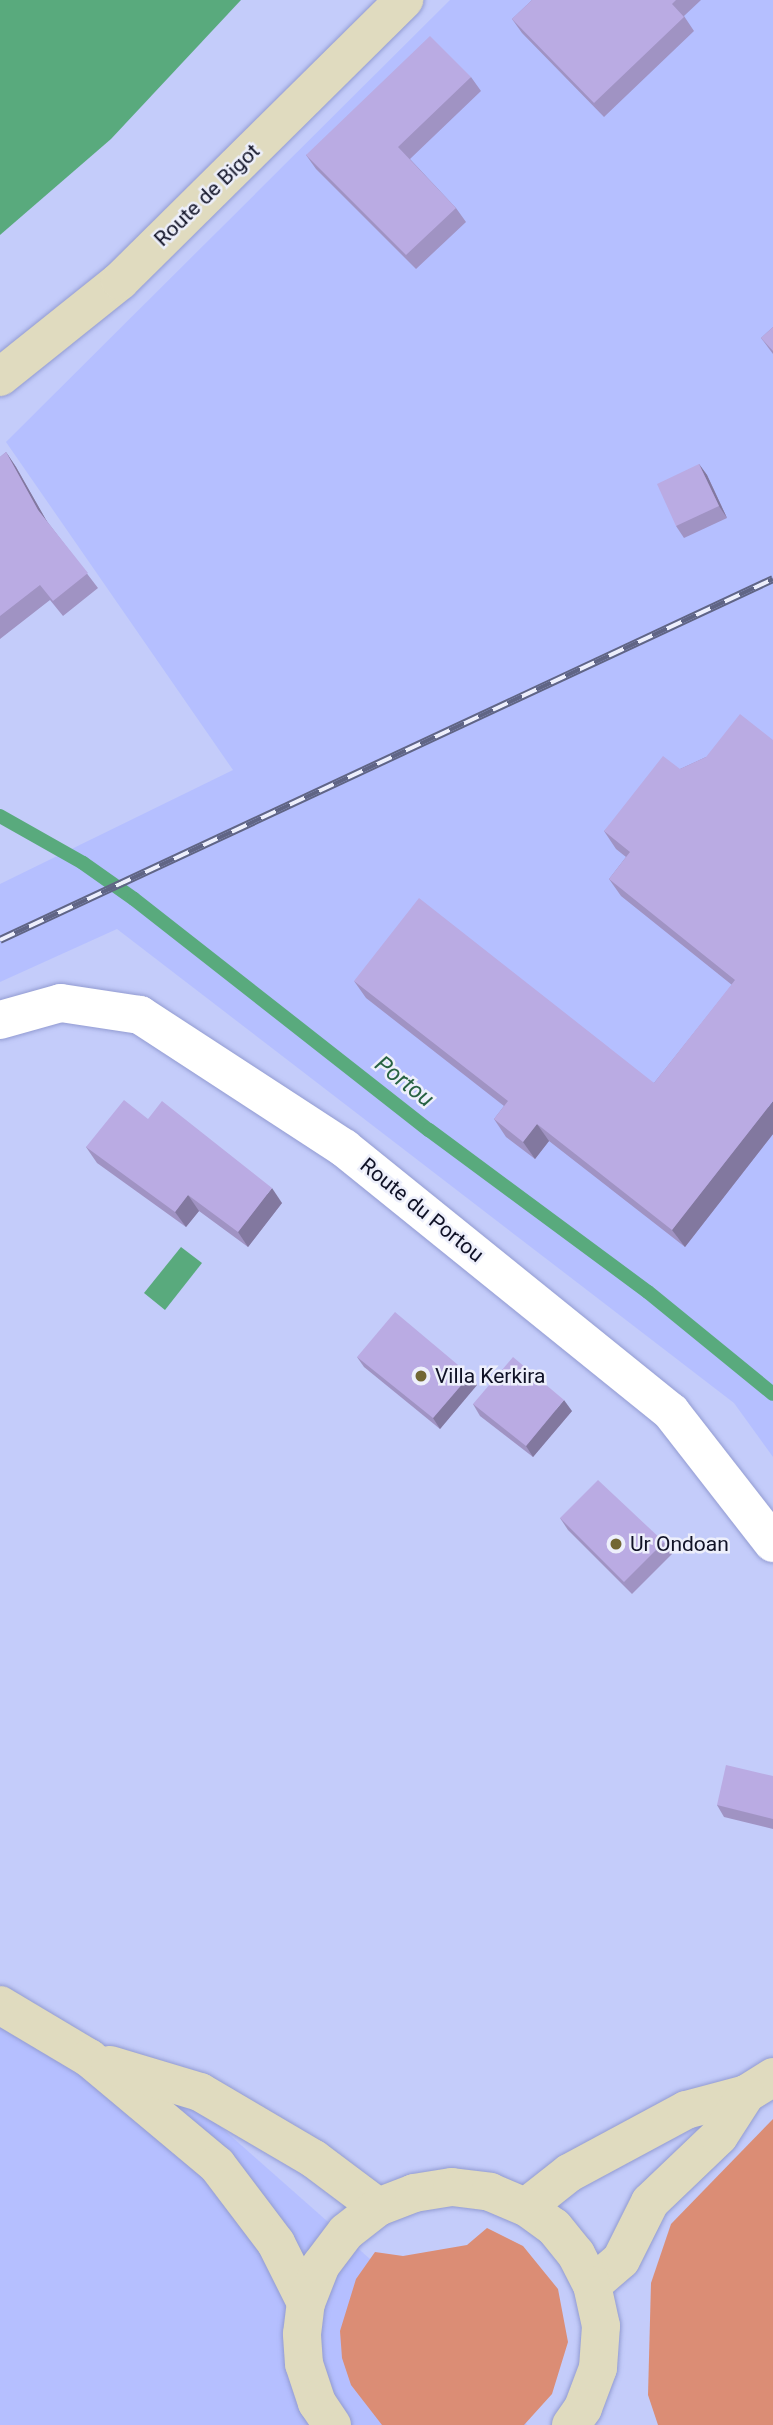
<!DOCTYPE html>
<style>
body{margin:0}
#map{position:relative;width:773px;height:2425px;overflow:hidden;background:#c4ccfa;font-family:Roboto,sans-serif}
div>[style]{position:absolute}
.built>*{inset:0;background:#b5bfff}
.green>*{inset:0;background:#db8d75}
.water>*{inset:0;background:#59aa7d}
.stream>*{height:14px;margin:-7px;padding:0 7px;transform-origin:7px;border-radius:7px;background:#59aa7d}
.roads{filter:drop-shadow(0 0 2px #929bd1) drop-shadow(0 0 2px #929bd1)}
.street>*{height:38px;margin:-19px;padding:0 19px;transform-origin:19px;border-radius:19px;background:#fff}
.secondary>*{height:38px;margin:-19px;padding:0 19px;transform-origin:19px;border-radius:19px;background:#e0dbbf}
.rail>*{height:8px;margin-top:-4px;transform-origin:0;background:repeating-linear-gradient(90deg,#edeffb 0 16px,#606585 0 32px);box-sizing:border-box;border-block:2px solid #606585}
.wall>*{inset:0;background:#a093c3}
.shaded-wall>*{inset:0;background:#82789f}
.building>*{inset:0;background:#baabe3}
.dots>*{width:19px;height:19px;translate:-50% -50%;box-sizing:border-box;border:4px solid #edeffb;border-radius:50%}
span{translate:-50% -50%;white-space:nowrap;text-align:center;line-height:1.15;-webkit-text-stroke:5px #edeffb;paint-order:stroke}
.street-label{font-size:21px;color:#101226}
.poi-label{font-size:21px;color:#101226}
.left{translate:0 -50%;text-align:left}
.water-label{font-size:23px;color:#276242;font-style:italic}
</style>
<div id="map">
<div class="built">
<i style="clip-path:polygon(450px 0,773px 0,773px 1457px,734px 1403px,117px 929px,0 982px,0 884px,233px 770px,6px 442px)"></i>
<i style="clip-path:polygon(0 2000px,206px 2114px,465px 2343px,527px 2425px,0 2425px)"></i>
</div>
<div class="green">
<i style="clip-path:polygon(773px 2119px,773px 2425px,658px 2425px,648px 2395px,651px 2283px,671px 2224px)"></i>
<i style="clip-path:polygon(487px 2228px,523px 2246px,558px 2289px,568px 2342px,552px 2394px,524px 2425px,382px 2425px,351px 2385px,342px 2358px,340px 2331px,356px 2279px,375px 2252px,403px 2256px,467px 2245px)"></i>
</div>
<div class="water">
<i style="clip-path:polygon(0 0,241px 0,111px 139px,0 235px)"></i>
<i style="clip-path:polygon(181px 1247px,202px 1263px,165px 1310px,144px 1293px)"></i>
</div>
<div class="stream">
<i style="left:0;top:816px;width:95px;rotate:29.5deg"></i>
<i style="left:83px;top:863px;width:62px;rotate:35.2deg"></i>
<i style="left:134px;top:899px;width:375px;rotate:38.1deg"></i>
<i style="left:429px;top:1130px;width:272px;rotate:36.5deg"></i>
<i style="left:648px;top:1292px;width:161px;rotate:39.2deg"></i>
</div>
<div class="roads">
<div class="street">
<i style="left:0;top:1020px;width:63px;rotate:-15.6deg"></i>
<i style="left:61px;top:1003px;width:80px;rotate:8.6deg"></i>
<i style="left:140px;top:1015px;width:244px;rotate:33.1deg"></i>
<i style="left:344px;top:1148px;width:420px;rotate:38.9deg"></i>
<i style="left:671px;top:1412px;width:166px;rotate:52.1deg"></i>
</div>
<div class="secondary">
<i style="left:0;top:377px;width:154px;rotate:-38.7deg"></i>
<i style="left:120px;top:281px;width:400px;rotate:-44.7deg"></i>
<i style="left:0;top:2005px;width:104px;rotate:30.8deg"></i>
<i style="left:89px;top:2058px;width:167px;rotate:39.9deg"></i>
<i style="left:217px;top:2165px;width:98px;rotate:52.9deg"></i>
<i style="left:276px;top:2243px;width:67px;rotate:63.4deg"></i>
<i style="left:110px;top:2065px;width:94px;rotate:16.7deg"></i>
<i style="left:200px;top:2092px;width:132px;rotate:30.4deg"></i>
<i style="left:314px;top:2159px;width:80px;rotate:36.9deg"></i>
<i style="left:526px;top:2207px;width:55px;rotate:-38.3deg"></i>
<i style="left:569px;top:2173px;width:133px;rotate:-28.3deg"></i>
<i style="left:686px;top:2110px;width:62px;rotate:-14.9deg"></i>
<i style="left:746px;top:2094px;width:32px;rotate:-32deg"></i>
<i style="left:592px;top:2285px;width:38px;rotate:-41deg"></i>
<i style="left:621px;top:2260px;width:65px;rotate:-63.4deg"></i>
<i style="left:650px;top:2202px;width:95px;rotate:-43.7deg"></i>
<i style="left:719px;top:2136px;width:50px;rotate:-57.3deg"></i>
<i style="left:332px;top:2425px;width:27px;rotate:-124deg"></i>
<i style="left:317px;top:2403px;width:41px;rotate:-108.4deg"></i>
<i style="left:304px;top:2364px;width:30px;rotate:-94deg"></i>
<i style="left:302px;top:2334px;width:31px;rotate:-83deg"></i>
<i style="left:306px;top:2303px;width:41px;rotate:-68.5deg"></i>
<i style="left:321px;top:2265px;width:41px;rotate:-52.9deg"></i>
<i style="left:346px;top:2232px;width:41px;rotate:-38deg"></i>
<i style="left:378px;top:2207px;width:39px;rotate:-21deg"></i>
<i style="left:414px;top:2193px;width:38px;rotate:-9deg"></i>
<i style="left:452px;top:2187px;width:38px;rotate:7deg"></i>
<i style="left:490px;top:2192px;width:39px;rotate:23deg"></i>
<i style="left:526px;top:2207px;width:34px;rotate:36deg"></i>
<i style="left:554px;top:2227px;width:35px;rotate:51deg"></i>
<i style="left:576px;top:2254px;width:35px;rotate:63deg"></i>
<i style="left:592px;top:2285px;width:42px;rotate:77.6deg"></i>
<i style="left:601px;top:2326px;width:42px;rotate:94.1deg"></i>
<i style="left:598px;top:2368px;width:43px;rotate:110.6deg"></i>
<i style="left:583px;top:2408px;width:21px;rotate:125deg"></i>
</div>
</div>
<div class="rail">
<i style="left:0;top:940px;width:853px;rotate:-25.03deg"></i>
</div>
<div class="wall">
<i style="clip-path:polygon(532px 0,701px 0,684px 16px,694px 31px,604px 117px,522px 33px,512px 19px)"></i>
<i style="clip-path:polygon(471px 77px,481px 91px,410px 159px,456px 208px,466px 222px,416px 269px,316px 169px,306px 155px)"></i>
<i style="clip-path:polygon(773px 327px,773px 354px,761px 338px)"></i>
<i style="clip-path:polygon(6px 452px,16px 467px,46px 520px,98px 588px,63px 616px,50px 600px,0 639px,0 457px)"></i>
<i style="clip-path:polygon(699px 464px,707px 475px,727px 518px,684px 538px,676px 526px)"></i>
<i style="clip-path:polygon(706px 757px,773px 1134px,685px 1247px,549px 1141px,535px 1159px,506px 1137px,494px 1119px,504px 1106px,366px 998px,354px 981px,654px 1083px,732px 985px,621px 896px,609px 879px,626px 857px,616px 849px,604px 831px,680px 769px)"></i>
<i style="clip-path:polygon(148px 1119px,282px 1203px,248px 1247px,199px 1211px,186px 1227px,97px 1163px,86px 1147px)"></i>
<i style="clip-path:polygon(357px 1357px,477px 1385px,440px 1429px,364px 1367px)"></i>
<i style="clip-path:polygon(473px 1404px,572px 1411px,533px 1457px,480px 1416px)"></i>
<i style="clip-path:polygon(560px 1518px,664px 1542px,672px 1554px,632px 1594px,568px 1530px)"></i>
<i style="clip-path:polygon(773px 1776px,773px 1829px,724px 1817px,717px 1805px)"></i>
</div>
<div class="shaded-wall">
<i style="clip-path:polygon(6px 452px,16px 467px,49px 525px,38px 510px)"></i>
<i style="clip-path:polygon(699px 464px,707px 475px,727px 518px,719px 506px)"></i>
<i style="clip-path:polygon(773px 1101px,773px 1134px,685px 1247px,672px 1230px)"></i>
<i style="clip-path:polygon(537px 1124px,549px 1141px,535px 1159px,523px 1142px)"></i>
<i style="clip-path:polygon(272px 1188px,282px 1203px,248px 1247px,238px 1232px)"></i>
<i style="clip-path:polygon(188px 1195px,199px 1211px,186px 1227px,175px 1212px)"></i>
<i style="clip-path:polygon(470px 1375px,477px 1385px,440px 1429px,433px 1418px)"></i>
<i style="clip-path:polygon(564px 1400px,572px 1411px,533px 1457px,526px 1446px)"></i>
</div>
<div class="building">
<i style="clip-path:polygon(532px 0,676px 0,672px 4px,684px 17px,594px 103px,512px 19px)"></i>
<i style="clip-path:polygon(430px 36px,471px 77px,398px 147px,456px 208px,406px 255px,306px 155px)"></i>
<i style="clip-path:polygon(773px 327px,773px 351px,761px 338px)"></i>
<i style="clip-path:polygon(6px 452px,38px 510px,88px 573px,53px 601px,40px 585px,0 616px,0 457px)"></i>
<i style="clip-path:polygon(699px 464px,719px 506px,676px 526px,657px 484px)"></i>
<i style="clip-path:polygon(740px 714px,773px 740px,773px 1101px,672px 1230px,537px 1124px,523px 1142px,494px 1119px,508px 1101px,354px 981px,419px 898px,654px 1083px,735px 980px,609px 879px,630px 852px,604px 831px,663px 756px,680px 769px,706px 757px)"></i>
<i style="clip-path:polygon(124px 1100px,148px 1119px,162px 1101px,272px 1188px,238px 1232px,188px 1195px,175px 1212px,86px 1147px)"></i>
<i style="clip-path:polygon(395px 1312px,470px 1375px,433px 1418px,357px 1357px)"></i>
<i style="clip-path:polygon(513px 1357px,564px 1400px,526px 1446px,473px 1404px)"></i>
<i style="clip-path:polygon(598px 1480px,664px 1542px,624px 1582px,560px 1518px)"></i>
<i style="clip-path:polygon(726px 1765px,773px 1776px,773px 1819px,717px 1805px)"></i>
</div>
<div class="dots">
<i style="left:421px;top:1376px;background:#726734"></i>
<i style="left:616px;top:1544px;background:#726734"></i>
</div>
<div class="street-label">
<span style="left:207px;top:195px;rotate:-44deg">Route de Bigot</span>
<span style="left:422px;top:1210px;rotate:39deg">Route du Portou</span>
</div>
<div class="poi-label">
<span class="left" style="left:435px;top:1376px">Villa Kerkira</span>
<span class="left" style="left:630px;top:1544px">Ur Ondoan</span>
</div>
<div class="water-label">
<span style="left:404px;top:1082px;rotate:38deg">Portou</span>
</div>
</div>
